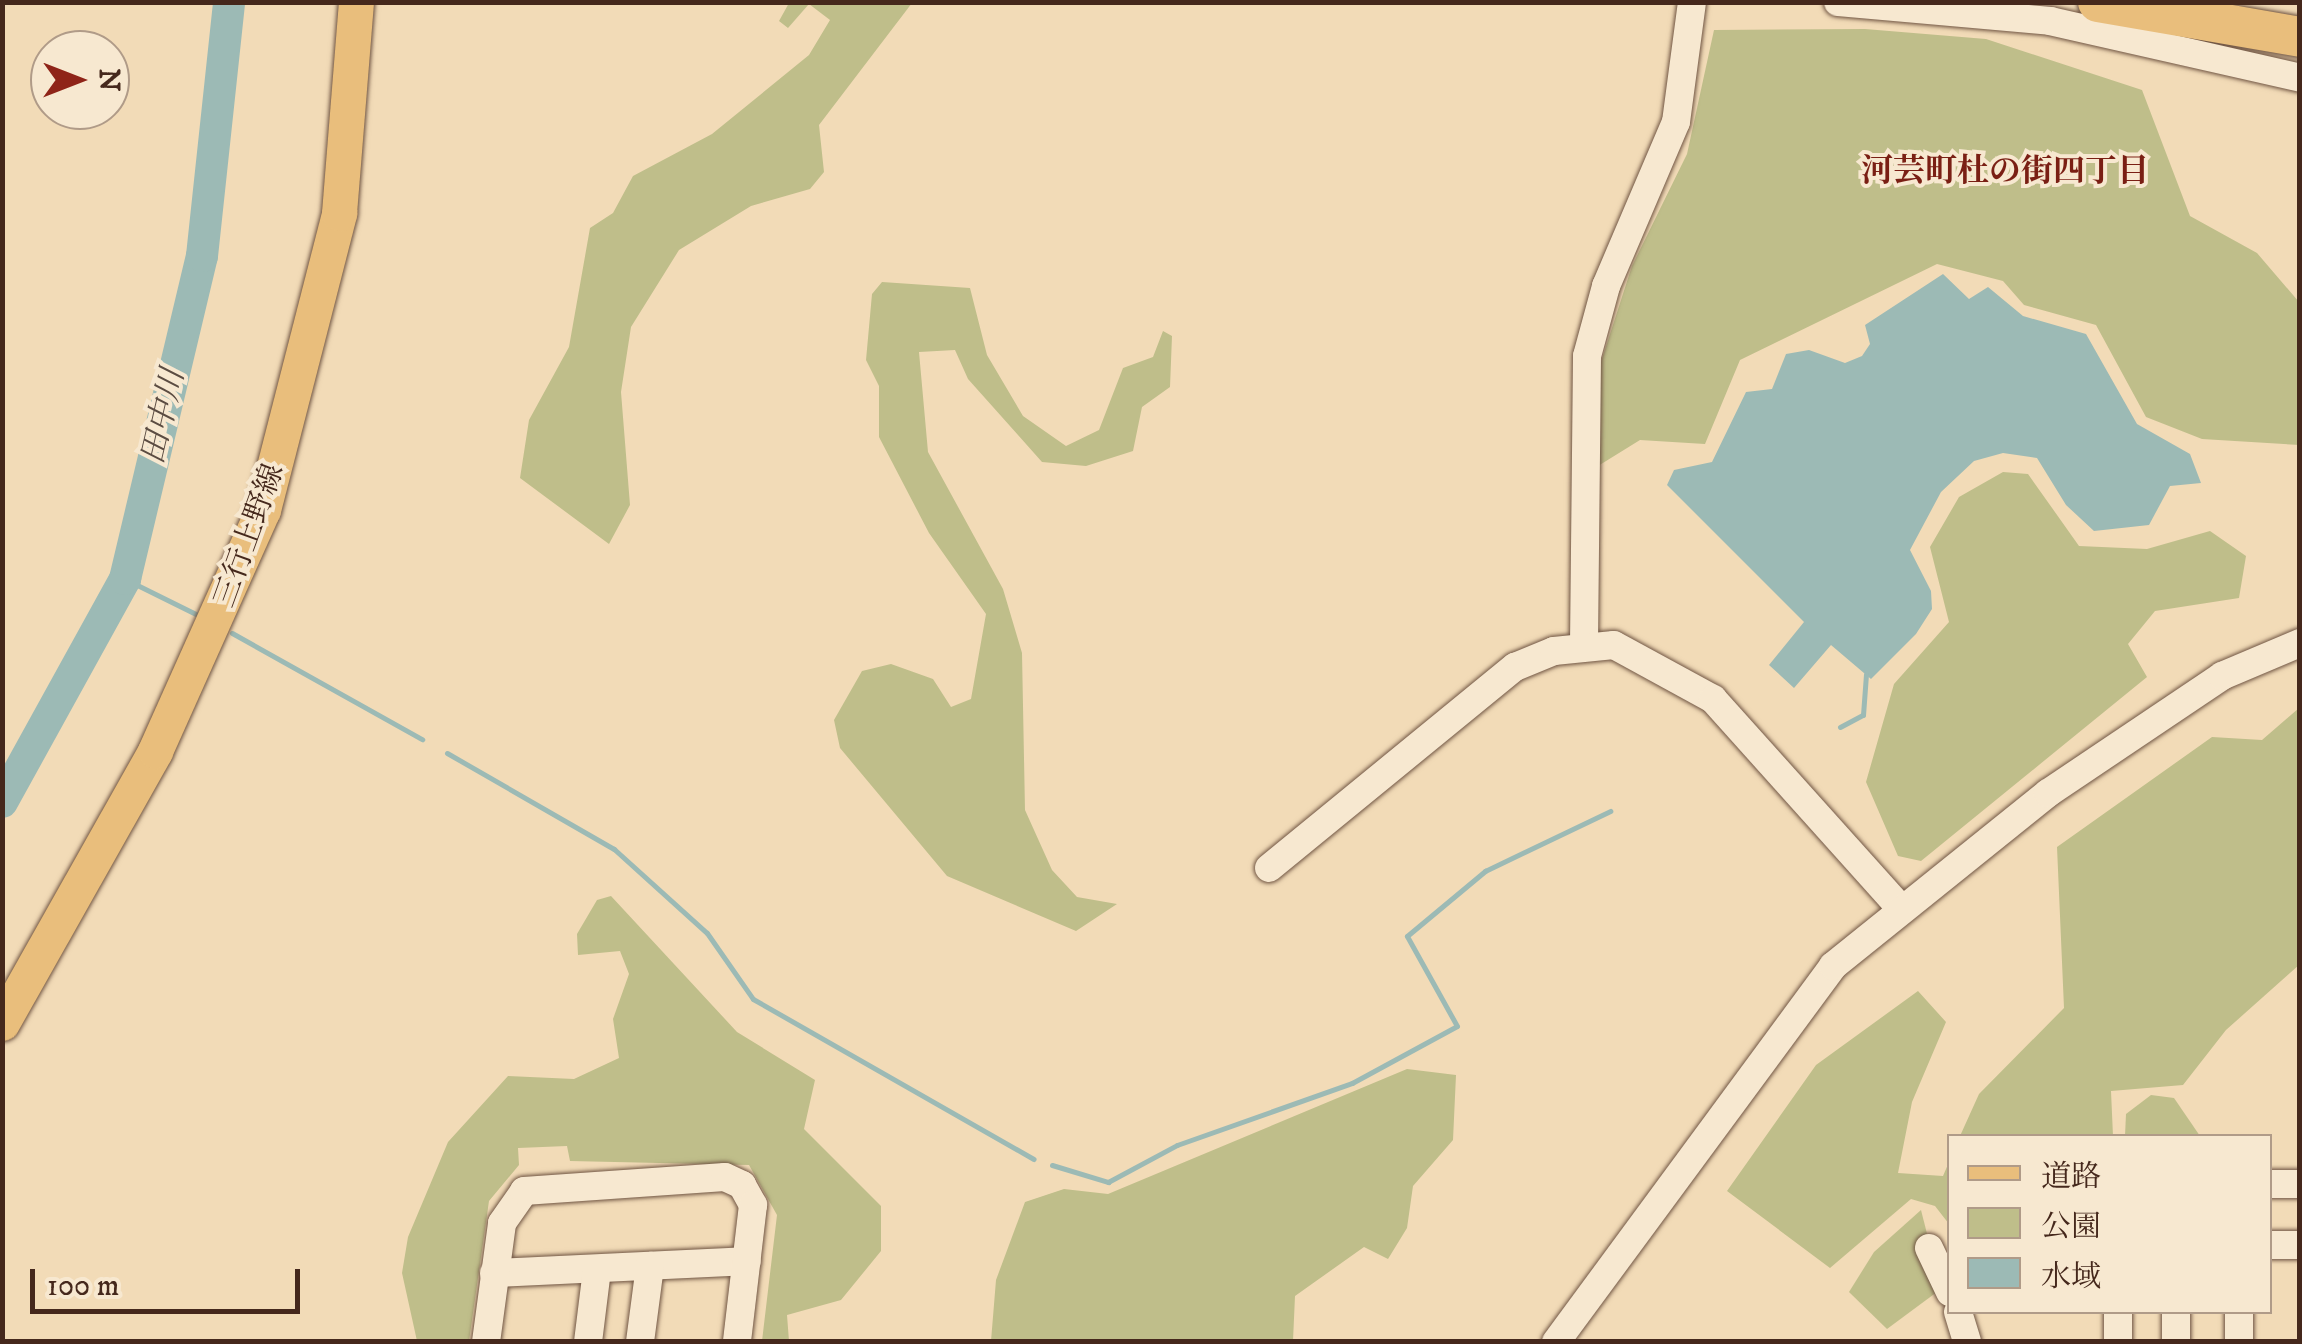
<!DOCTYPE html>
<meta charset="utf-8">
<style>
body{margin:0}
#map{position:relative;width:2302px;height:1344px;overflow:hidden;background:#f2dbb7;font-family:"IM FELL DW Pica","Noto Serif JP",serif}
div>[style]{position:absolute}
.green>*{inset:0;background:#bfbe8a}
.water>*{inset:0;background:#9cbab5}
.stream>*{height:5px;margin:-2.5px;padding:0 2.5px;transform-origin:2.5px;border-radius:2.5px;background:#9cbab5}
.river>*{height:32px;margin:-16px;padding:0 16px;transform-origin:16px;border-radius:16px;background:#9cbab5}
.roads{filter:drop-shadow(0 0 2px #705543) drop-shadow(0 0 2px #705543)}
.minor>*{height:28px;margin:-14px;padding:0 14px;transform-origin:14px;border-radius:14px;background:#f7e8d0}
.major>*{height:35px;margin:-17.5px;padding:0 17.5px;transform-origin:17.5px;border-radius:17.5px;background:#e9be7c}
.highway>*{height:40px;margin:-20px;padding:0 20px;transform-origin:20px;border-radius:20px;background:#e9be7c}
span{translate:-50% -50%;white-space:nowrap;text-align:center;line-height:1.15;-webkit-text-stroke:8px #f7e8d0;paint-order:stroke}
.street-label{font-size:30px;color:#45281c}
.neighbourhood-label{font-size:32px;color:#7a1f14;font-weight:700}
.water-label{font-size:32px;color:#5b4c42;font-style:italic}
.frame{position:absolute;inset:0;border:5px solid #45281c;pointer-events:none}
.legend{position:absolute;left:1947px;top:1134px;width:325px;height:180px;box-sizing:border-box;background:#f7e8d0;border:2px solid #b09b88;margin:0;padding:12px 18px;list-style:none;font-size:30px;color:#45281c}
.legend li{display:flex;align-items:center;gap:20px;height:50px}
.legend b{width:50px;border:2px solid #b09b88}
.north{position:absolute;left:30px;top:30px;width:100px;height:100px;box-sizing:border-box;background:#f7e8d0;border:2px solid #b09b88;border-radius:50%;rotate:90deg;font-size:28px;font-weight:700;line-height:40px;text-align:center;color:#45281c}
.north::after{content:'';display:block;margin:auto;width:35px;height:45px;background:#8f2418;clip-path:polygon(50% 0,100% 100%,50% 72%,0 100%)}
.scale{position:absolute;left:30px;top:1269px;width:270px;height:45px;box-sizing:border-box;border:5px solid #45281c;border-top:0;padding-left:12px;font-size:30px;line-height:35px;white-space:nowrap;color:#45281c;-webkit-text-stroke:8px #f7e8d0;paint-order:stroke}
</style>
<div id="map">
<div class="green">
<i style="clip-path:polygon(789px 3px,912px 3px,819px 125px,824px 172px,810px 189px,751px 206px,679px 250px,631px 327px,621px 392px,630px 505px,609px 544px,520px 478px,529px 420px,569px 347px,590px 228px,613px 213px,633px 176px,712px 134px,809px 55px,830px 20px,809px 4px,788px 28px,779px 21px)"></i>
<i style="clip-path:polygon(1865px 29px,1986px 39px,2142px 90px,2190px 216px,2257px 253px,2299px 302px,2300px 445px,2202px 439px,2146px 417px,2096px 325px,2024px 305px,2003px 281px,1937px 264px,1740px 360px,1705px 444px,1640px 440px,1598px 466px,1600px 365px,1632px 266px,1687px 154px,1714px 30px)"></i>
<i style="clip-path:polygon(882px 282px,970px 288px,987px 355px,1023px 416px,1066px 446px,1099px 430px,1123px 368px,1153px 357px,1163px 331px,1172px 336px,1170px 387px,1142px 407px,1133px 451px,1086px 466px,1042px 462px,968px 379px,955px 350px,919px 352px,928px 452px,1003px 589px,1022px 653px,1025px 810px,1052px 870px,1077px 897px,1117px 904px,1076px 931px,947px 876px,840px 748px,834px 720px,862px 671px,891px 664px,933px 679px,951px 707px,971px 699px,986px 614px,929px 533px,879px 437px,879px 386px,866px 360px,872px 294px)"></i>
<i style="clip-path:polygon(2003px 472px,2028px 474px,2079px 546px,2147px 549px,2210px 531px,2246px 556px,2239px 598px,2155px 611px,2128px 644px,2147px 677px,1921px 861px,1898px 856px,1866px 782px,1894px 684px,1949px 622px,1930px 547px,1959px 497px)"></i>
<i style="clip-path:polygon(2299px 708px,2299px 965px,2226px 1030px,2183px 1085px,2111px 1091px,2113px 1136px,1960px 1136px,1979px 1094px,2064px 1008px,2057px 847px,2212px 737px,2262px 740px)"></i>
<i style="clip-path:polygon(611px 896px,737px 1032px,815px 1080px,804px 1129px,881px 1206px,881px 1251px,841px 1300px,787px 1315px,789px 1341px,762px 1341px,777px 1215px,749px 1165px,570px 1161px,567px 1146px,518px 1148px,519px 1165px,489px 1201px,469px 1341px,417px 1341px,402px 1273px,408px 1237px,448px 1142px,508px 1076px,574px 1079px,619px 1058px,613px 1019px,629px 974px,620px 951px,578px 955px,577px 934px,597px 900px)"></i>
<i style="clip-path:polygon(1918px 991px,1946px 1022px,1912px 1102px,1898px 1173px,1943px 1176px,1949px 1162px,1949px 1224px,1935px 1206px,1911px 1199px,1830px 1268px,1727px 1191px,1816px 1065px)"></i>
<i style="clip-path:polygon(1407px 1069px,1456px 1075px,1453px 1140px,1413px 1186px,1407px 1228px,1388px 1259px,1364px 1247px,1295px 1296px,1293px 1341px,991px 1341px,996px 1280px,1025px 1202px,1064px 1189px,1108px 1194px)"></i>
<i style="clip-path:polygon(2151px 1095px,2174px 1098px,2200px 1136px,2125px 1136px,2126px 1114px)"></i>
<i style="clip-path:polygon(1921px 1210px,1941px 1289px,1887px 1329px,1849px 1292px,1874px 1252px)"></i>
</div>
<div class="water">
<i style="clip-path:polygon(1943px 274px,1969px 299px,1988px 287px,2023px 316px,2086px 334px,2137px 424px,2190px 454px,2201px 483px,2170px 486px,2149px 525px,2094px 531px,2066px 505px,2037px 458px,2003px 453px,1974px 461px,1941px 492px,1910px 550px,1931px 591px,1932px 609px,1916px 634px,1871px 679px,1831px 645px,1794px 688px,1769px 665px,1804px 622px,1667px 485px,1674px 470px,1712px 462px,1746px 392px,1772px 389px,1786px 354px,1809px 350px,1845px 363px,1862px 356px,1870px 344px,1865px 325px)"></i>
</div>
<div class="stream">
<i style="left:125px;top:579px;width:84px;rotate:26.3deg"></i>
<i style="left:232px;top:633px;width:218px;rotate:29.2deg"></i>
<i style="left:1840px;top:727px;width:26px;rotate:-28deg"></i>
<i style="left:1863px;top:715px;width:41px;rotate:-85.8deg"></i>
<i style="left:447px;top:753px;width:193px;rotate:29.9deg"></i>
<i style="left:614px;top:849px;width:125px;rotate:42.1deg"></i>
<i style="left:707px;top:933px;width:80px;rotate:55.1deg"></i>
<i style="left:753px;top:999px;width:323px;rotate:29.7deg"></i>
<i style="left:1052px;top:1165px;width:59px;rotate:16.9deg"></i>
<i style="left:1108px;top:1182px;width:78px;rotate:-28.2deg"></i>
<i style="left:1177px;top:1145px;width:186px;rotate:-19.5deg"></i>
<i style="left:1352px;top:1083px;width:119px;rotate:-28.5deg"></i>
<i style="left:1457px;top:1026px;width:103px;rotate:-119.1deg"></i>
<i style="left:1407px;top:936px;width:102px;rotate:-39.8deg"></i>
<i style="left:1485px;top:871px;width:139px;rotate:-25.6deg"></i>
</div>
<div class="river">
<i style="left:2px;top:802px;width:255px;rotate:-61.1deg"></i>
<i style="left:125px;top:579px;width:332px;rotate:-76.6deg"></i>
<i style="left:202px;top:256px;width:255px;rotate:-83.9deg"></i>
</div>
<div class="roads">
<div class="minor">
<i style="left:1838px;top:2px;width:213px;rotate:5.1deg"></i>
<i style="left:2050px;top:21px;width:256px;rotate:12.8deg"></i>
<i style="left:1584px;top:644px;width:288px;rotate:-89.4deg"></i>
<i style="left:1587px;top:356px;width:73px;rotate:-74.8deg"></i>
<i style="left:1606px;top:286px;width:178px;rotate:-66.9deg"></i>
<i style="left:1676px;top:122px;width:121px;rotate:-82.4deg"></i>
<i style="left:1269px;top:868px;width:318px;rotate:-39.3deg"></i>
<i style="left:1515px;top:667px;width:42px;rotate:-22.3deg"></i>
<i style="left:1554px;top:651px;width:60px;rotate:-5.7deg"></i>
<i style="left:1614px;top:645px;width:113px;rotate:28.6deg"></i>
<i style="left:1713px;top:699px;width:283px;rotate:48.1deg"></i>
<i style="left:2270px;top:1184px;width:30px"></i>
<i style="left:2270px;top:1245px;width:30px"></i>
<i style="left:1929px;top:1248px;width:49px;rotate:64.5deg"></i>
<i style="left:494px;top:1273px;width:253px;rotate:-2.7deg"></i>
<i style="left:1958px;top:1312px;width:31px;rotate:73deg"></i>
<i style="left:2239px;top:1312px;width:30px;rotate:90deg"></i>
<i style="left:486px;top:1342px;width:120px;rotate:-82.3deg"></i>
<i style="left:502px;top:1223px;width:39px;rotate:-55deg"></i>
<i style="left:524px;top:1191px;width:201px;rotate:-4deg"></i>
<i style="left:725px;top:1177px;width:19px;rotate:25deg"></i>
<i style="left:742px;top:1185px;width:23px;rotate:61deg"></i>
<i style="left:753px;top:1205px;width:138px;rotate:96.7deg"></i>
<i style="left:588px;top:1342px;width:73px;rotate:-82.9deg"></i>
<i style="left:640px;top:1342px;width:77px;rotate:-82.5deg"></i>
<i style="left:1556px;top:1342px;width:467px;rotate:-53.6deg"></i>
<i style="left:1833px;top:966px;width:276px;rotate:-38.8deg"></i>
<i style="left:2048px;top:793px;width:210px;rotate:-33.9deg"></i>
<i style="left:2222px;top:676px;width:85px;rotate:-22.9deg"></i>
<i style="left:2118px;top:1342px;width:30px;rotate:-90deg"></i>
<i style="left:2176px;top:1342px;width:30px;rotate:-90deg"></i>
</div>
<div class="major">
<i style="left:2px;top:1023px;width:312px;rotate:-60.6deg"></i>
<i style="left:155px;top:751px;width:264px;rotate:-65.9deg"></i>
<i style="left:263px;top:510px;width:307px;rotate:-75.6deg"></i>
<i style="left:339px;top:213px;width:212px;rotate:-85.4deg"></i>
</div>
<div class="highway">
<i style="left:2098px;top:2px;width:205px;rotate:9.8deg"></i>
</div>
</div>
<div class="street-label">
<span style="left:250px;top:536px;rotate:-70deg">三行上野線</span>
</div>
<div class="neighbourhood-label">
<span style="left:2005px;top:172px">河芸町杜の街四丁目</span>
</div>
<div class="water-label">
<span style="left:164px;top:417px;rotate:-77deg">田中川</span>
</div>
<div class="frame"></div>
<ul class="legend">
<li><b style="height:12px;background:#e9be7c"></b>道路</li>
<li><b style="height:28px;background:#bfbe8a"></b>公園</li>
<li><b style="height:28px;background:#9cbab5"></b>水域</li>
</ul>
<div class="north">N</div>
<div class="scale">100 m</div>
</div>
